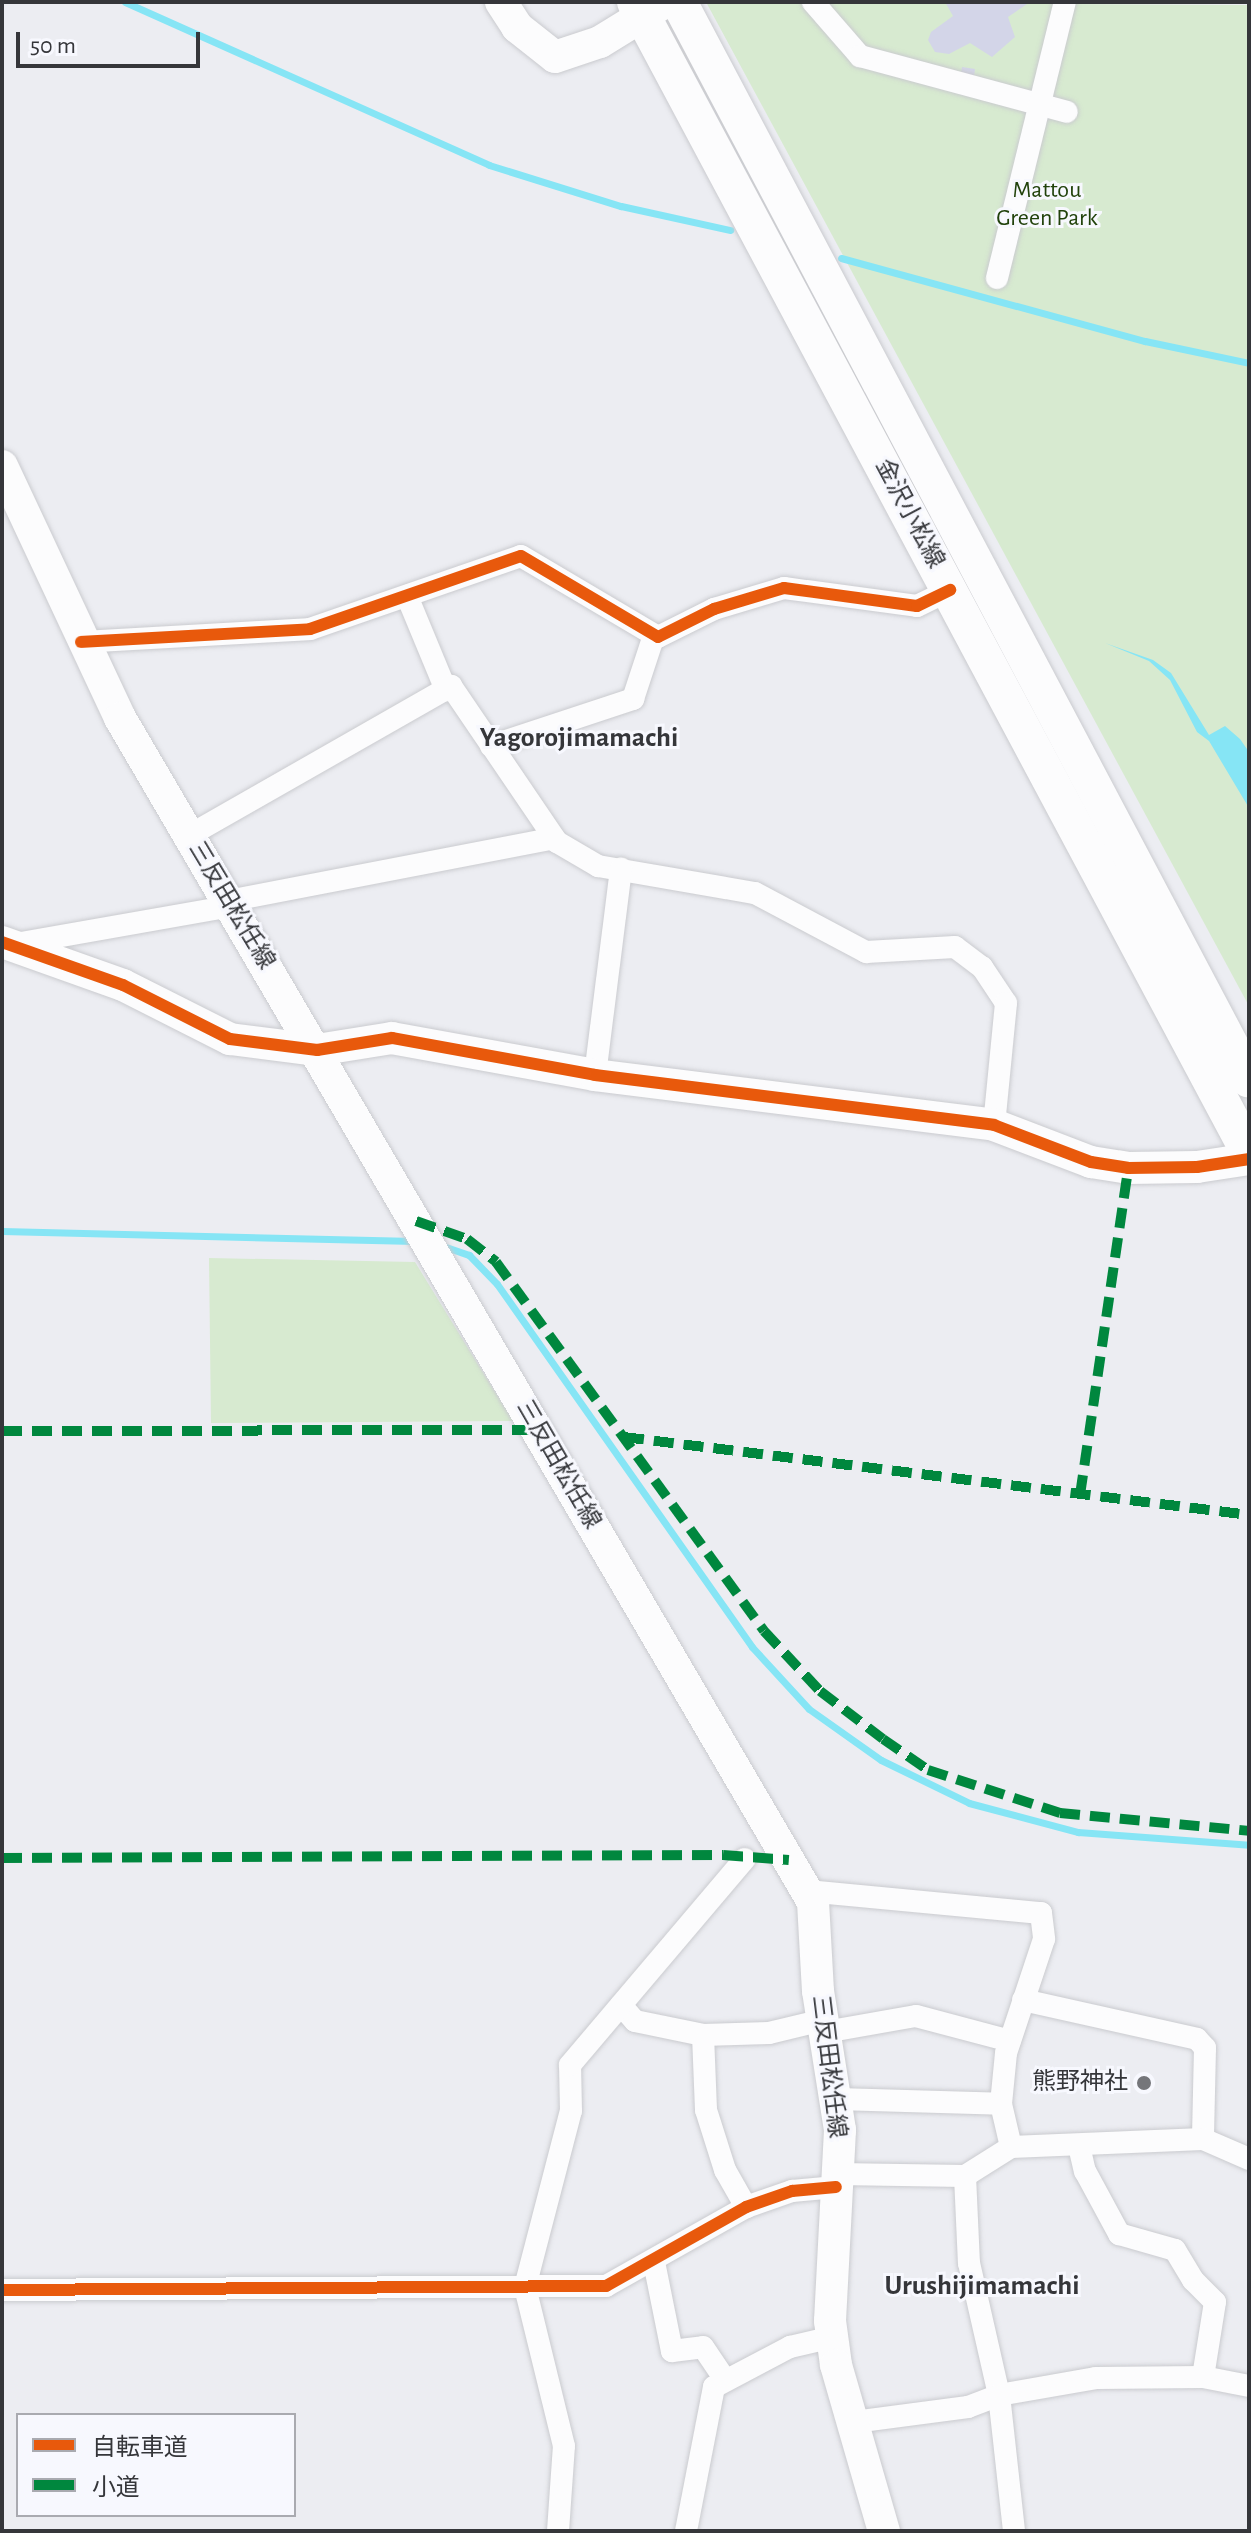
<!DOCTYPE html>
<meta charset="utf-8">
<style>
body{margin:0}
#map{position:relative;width:1251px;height:2533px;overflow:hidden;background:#ecedf2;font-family:"Alegreya Sans","Noto Sans JP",sans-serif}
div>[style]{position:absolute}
.green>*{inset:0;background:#d7ead0}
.water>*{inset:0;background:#86e5f5}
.stream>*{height:7px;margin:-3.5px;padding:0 3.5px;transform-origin:3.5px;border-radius:3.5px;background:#86e5f5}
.building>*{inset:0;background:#d3d5e8}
.roads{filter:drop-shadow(0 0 2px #cacbcf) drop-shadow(0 0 2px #cacbcf)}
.street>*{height:22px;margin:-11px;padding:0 11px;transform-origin:11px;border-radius:11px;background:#fcfcfd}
.secondary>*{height:32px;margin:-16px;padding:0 16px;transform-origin:16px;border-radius:16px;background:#fcfcfd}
.primary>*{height:36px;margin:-18px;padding:0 18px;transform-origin:18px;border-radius:18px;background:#fcfcfd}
.quiet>*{height:10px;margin-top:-5px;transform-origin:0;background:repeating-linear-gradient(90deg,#00873e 0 20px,transparent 0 30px)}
.cycleway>*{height:12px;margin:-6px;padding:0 6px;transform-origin:6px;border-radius:6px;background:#e8590c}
.dots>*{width:22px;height:22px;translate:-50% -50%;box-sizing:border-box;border:4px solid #f7f8fe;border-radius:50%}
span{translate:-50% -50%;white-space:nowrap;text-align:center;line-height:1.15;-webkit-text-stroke:6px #f7f8fe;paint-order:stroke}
.park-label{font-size:24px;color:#21420b}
.street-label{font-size:24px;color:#35363a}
.poi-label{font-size:24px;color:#35363a}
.right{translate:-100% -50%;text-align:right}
.quarter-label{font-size:28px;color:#35363a;font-weight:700}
.frame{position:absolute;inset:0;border:4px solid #35363a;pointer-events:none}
.legend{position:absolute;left:16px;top:2413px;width:280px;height:104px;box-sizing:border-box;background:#f7f8fe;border:2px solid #a9aab0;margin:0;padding:10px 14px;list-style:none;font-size:24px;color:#35363a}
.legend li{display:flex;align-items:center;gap:16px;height:40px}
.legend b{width:40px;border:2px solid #a9aab0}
.scale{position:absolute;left:16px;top:32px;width:184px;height:36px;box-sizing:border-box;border:4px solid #35363a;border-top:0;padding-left:10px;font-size:24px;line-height:28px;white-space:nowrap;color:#35363a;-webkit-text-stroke:6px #f7f8fe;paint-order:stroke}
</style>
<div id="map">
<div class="green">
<i style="clip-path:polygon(706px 2px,1249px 5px,1249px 1006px)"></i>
<i style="clip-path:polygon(209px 1258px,415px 1262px,513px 1421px,211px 1423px)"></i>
</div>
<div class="water">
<i style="clip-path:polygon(1105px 643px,1153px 660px,1171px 673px,1209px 735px,1225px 726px,1240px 739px,1249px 752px,1249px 808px,1209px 741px,1197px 732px,1170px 680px,1149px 661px)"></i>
</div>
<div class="stream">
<i style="left:125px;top:2px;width:399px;rotate:24.1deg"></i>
<i style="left:489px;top:165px;width:138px;rotate:17.3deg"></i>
<i style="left:621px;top:206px;width:112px;rotate:12.4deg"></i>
<i style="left:841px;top:258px;width:315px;rotate:15.3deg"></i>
<i style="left:1145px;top:341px;width:106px;rotate:11.9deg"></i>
<i style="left:2px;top:1231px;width:413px;rotate:1.4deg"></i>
<i style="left:440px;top:1245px;width:31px;rotate:19deg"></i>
<i style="left:469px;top:1255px;width:40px;rotate:46deg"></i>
<i style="left:497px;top:1284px;width:444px;rotate:54.9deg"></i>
<i style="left:752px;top:1647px;width:84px;rotate:47.4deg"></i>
<i style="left:809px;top:1709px;width:88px;rotate:35.3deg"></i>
<i style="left:881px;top:1760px;width:98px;rotate:26deg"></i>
<i style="left:969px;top:1803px;width:113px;rotate:14.9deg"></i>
<i style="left:1078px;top:1832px;width:171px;rotate:4.3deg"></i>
</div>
<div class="building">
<i style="clip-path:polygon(945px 2px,1030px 2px,1008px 17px,1015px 37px,992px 57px,970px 43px,949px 54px,935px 52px,928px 40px,931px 32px,953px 16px)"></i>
<i style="clip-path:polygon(962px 67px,975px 69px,974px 77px,961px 75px)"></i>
</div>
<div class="roads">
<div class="street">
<i style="left:813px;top:2px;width:72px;rotate:49deg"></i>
<i style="left:860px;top:56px;width:214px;rotate:15.1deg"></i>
<i style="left:997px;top:278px;width:284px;rotate:-76.2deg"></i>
<i style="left:407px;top:596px;width:102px;rotate:67.5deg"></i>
<i style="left:81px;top:642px;width:229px;rotate:-3.2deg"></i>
<i style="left:310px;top:629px;width:223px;rotate:-19.1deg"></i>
<i style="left:521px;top:556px;width:159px;rotate:30.6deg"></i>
<i style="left:658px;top:637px;width:63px;rotate:-26.6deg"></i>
<i style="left:714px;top:609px;width:73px;rotate:-16.7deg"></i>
<i style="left:784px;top:588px;width:134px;rotate:7.7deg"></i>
<i style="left:917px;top:606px;width:37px;rotate:-26deg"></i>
<i style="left:491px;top:746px;width:150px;rotate:-18.3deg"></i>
<i style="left:633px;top:699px;width:67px;rotate:-71.8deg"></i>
<i style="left:190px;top:835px;width:301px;rotate:-29.7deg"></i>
<i style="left:451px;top:686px;width:189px;rotate:55.8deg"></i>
<i style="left:557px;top:842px;width:48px;rotate:30.3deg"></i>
<i style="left:598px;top:866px;width:159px;rotate:9.8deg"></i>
<i style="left:755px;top:893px;width:126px;rotate:28deg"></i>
<i style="left:866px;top:952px;width:89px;rotate:-3.2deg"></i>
<i style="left:955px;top:947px;width:34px;rotate:37deg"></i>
<i style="left:982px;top:967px;width:43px;rotate:56.3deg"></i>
<i style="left:1006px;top:1003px;width:123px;rotate:95.6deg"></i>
<i style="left:228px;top:901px;width:332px;rotate:-10.9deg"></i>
<i style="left:16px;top:944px;width:218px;rotate:-10deg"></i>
<i style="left:595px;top:1075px;width:208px;rotate:-82.8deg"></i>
<i style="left:807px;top:1891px;width:235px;rotate:5.4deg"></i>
<i style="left:1041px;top:1913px;width:26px;rotate:83deg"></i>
<i style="left:1044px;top:1939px;width:120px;rotate:108.4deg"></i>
<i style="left:1006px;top:2053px;width:51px;rotate:95.6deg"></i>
<i style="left:1001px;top:2104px;width:44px;rotate:76.9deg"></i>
<i style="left:1023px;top:2000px;width:178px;rotate:12.6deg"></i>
<i style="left:1197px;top:2039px;width:12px;rotate:48deg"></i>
<i style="left:1205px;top:2048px;width:91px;rotate:91.3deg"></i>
<i style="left:621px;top:2005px;width:21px;rotate:49deg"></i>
<i style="left:635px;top:2021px;width:69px;rotate:11.6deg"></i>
<i style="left:703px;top:2035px;width:66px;rotate:-1.7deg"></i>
<i style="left:769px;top:2033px;width:56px;rotate:-13.5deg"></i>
<i style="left:825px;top:2032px;width:92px;rotate:-10deg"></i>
<i style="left:916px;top:2016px;width:97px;rotate:14.9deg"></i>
<i style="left:703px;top:2035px;width:75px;rotate:87.7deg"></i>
<i style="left:706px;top:2110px;width:63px;rotate:72.4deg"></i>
<i style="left:725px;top:2170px;width:43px;rotate:60.4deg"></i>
<i style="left:837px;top:2099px;width:164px;rotate:1.7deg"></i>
<i style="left:1079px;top:2146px;width:26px;rotate:77deg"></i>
<i style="left:1085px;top:2171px;width:72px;rotate:61.6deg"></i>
<i style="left:1119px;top:2234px;width:58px;rotate:15.9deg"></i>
<i style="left:1175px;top:2250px;width:35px;rotate:59deg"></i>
<i style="left:1193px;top:2280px;width:31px;rotate:45deg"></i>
<i style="left:1215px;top:2302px;width:76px;rotate:99.1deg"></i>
<i style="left:1203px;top:2377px;width:47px;rotate:11.1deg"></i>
<i style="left:837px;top:2174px;width:128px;rotate:0.9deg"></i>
<i style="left:965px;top:2176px;width:54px;rotate:-32.2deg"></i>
<i style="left:1011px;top:2147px;width:192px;rotate:-2.4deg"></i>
<i style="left:1203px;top:2139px;width:50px;rotate:23.5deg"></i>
<i style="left:965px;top:2176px;width:87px;rotate:87.4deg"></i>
<i style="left:969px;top:2263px;width:135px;rotate:77.2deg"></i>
<i style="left:999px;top:2395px;width:137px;rotate:83.7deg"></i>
<i style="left:654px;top:2262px;width:91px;rotate:78.6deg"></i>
<i style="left:672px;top:2351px;width:31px;rotate:-7deg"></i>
<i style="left:703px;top:2347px;width:40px;rotate:56deg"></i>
<i style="left:2px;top:2290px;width:604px;rotate:-0.38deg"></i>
<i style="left:606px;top:2286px;width:161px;rotate:-29.4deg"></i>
<i style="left:746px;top:2207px;width:49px;rotate:-19.2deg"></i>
<i style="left:792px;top:2191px;width:44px;rotate:-5.2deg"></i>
<i style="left:854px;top:2422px;width:115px;rotate:-7.5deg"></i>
<i style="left:968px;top:2407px;width:33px;rotate:-21deg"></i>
<i style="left:999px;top:2395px;width:98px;rotate:-9.9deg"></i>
<i style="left:1096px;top:2378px;width:107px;rotate:-0.5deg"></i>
<i style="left:558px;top:2531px;width:85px;rotate:-86deg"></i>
<i style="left:564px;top:2446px;width:164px;rotate:-103.8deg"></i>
<i style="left:525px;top:2287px;width:182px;rotate:-75.4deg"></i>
<i style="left:571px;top:2111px;width:46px;rotate:-91.2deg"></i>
<i style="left:570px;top:2065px;width:270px;rotate:-49.7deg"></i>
<i style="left:686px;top:2531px;width:147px;rotate:-79deg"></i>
<i style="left:714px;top:2387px;width:86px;rotate:-27.8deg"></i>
<i style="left:790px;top:2347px;width:44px;rotate:-13.1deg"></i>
</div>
<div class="secondary">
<i style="left:501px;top:2px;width:30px;rotate:57deg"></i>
<i style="left:517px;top:27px;width:48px;rotate:38.3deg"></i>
<i style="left:555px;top:57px;width:47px;rotate:-18.4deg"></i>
<i style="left:600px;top:42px;width:76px;rotate:-31.6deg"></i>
<i style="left:2px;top:466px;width:278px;rotate:64.9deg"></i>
<i style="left:120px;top:718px;width:1372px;rotate:59.66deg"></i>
<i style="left:813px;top:1902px;width:89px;rotate:86.8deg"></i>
<i style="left:818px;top:1991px;width:141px;rotate:81deg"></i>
<i style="left:840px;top:2130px;width:191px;rotate:93deg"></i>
<i style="left:830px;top:2321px;width:44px;rotate:82.2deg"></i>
<i style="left:836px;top:2365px;width:173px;rotate:73.9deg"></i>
<i style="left:2px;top:942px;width:128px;rotate:19.6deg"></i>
<i style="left:123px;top:985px;width:120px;rotate:26.8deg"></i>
<i style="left:230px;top:1039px;width:88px;rotate:7.2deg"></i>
<i style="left:317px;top:1050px;width:76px;rotate:-9.1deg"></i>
<i style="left:392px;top:1038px;width:206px;rotate:10.3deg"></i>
<i style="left:595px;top:1075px;width:402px;rotate:7.1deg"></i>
<i style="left:994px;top:1125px;width:104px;rotate:20.9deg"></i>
<i style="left:1091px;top:1162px;width:37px;rotate:9deg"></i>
<i style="left:1128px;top:1168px;width:69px;rotate:-0.8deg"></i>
<i style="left:1197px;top:1167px;width:53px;rotate:-8.7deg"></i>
</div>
<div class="primary">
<i style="left:635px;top:2px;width:1305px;rotate:61.92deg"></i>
<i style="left:679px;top:2px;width:1219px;rotate:62.13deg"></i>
</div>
</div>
<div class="quiet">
<i style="left:416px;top:1221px;width:54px;rotate:19.4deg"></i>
<i style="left:467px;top:1239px;width:37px;rotate:38deg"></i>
<i style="left:496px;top:1262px;width:456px;rotate:54deg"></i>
<i style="left:764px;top:1631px;width:82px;rotate:47deg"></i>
<i style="left:820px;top:1691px;width:79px;rotate:37.3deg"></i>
<i style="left:883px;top:1739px;width:55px;rotate:34.6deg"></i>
<i style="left:928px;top:1770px;width:139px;rotate:18deg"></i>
<i style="left:1060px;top:1813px;width:190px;rotate:5.4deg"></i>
<i style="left:2px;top:1431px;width:536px;rotate:-0.11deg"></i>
<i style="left:624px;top:1437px;width:630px;rotate:7.11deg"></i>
<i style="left:1080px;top:1495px;width:331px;rotate:-81.6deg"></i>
<i style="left:2px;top:1858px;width:721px;rotate:-0.24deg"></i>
<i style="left:723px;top:1855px;width:66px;rotate:4.3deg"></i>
</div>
<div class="cycleway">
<i style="left:81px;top:642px;width:229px;rotate:-3.2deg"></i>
<i style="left:310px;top:629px;width:223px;rotate:-19.1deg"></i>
<i style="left:521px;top:556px;width:159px;rotate:30.6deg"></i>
<i style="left:658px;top:637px;width:63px;rotate:-26.6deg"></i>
<i style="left:714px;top:609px;width:73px;rotate:-16.7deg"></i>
<i style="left:784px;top:588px;width:134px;rotate:7.7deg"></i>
<i style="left:917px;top:606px;width:37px;rotate:-26deg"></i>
<i style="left:2px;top:942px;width:128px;rotate:19.6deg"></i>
<i style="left:123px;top:985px;width:120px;rotate:26.8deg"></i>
<i style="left:230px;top:1039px;width:88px;rotate:7.2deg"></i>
<i style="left:317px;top:1050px;width:76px;rotate:-9.1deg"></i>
<i style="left:392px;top:1038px;width:206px;rotate:10.3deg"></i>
<i style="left:595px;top:1075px;width:402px;rotate:7.1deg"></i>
<i style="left:994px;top:1125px;width:104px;rotate:20.9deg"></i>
<i style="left:1091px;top:1162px;width:37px;rotate:9deg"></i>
<i style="left:1128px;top:1168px;width:69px;rotate:-0.8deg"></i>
<i style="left:1197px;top:1167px;width:53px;rotate:-8.7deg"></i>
<i style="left:2px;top:2290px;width:604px;rotate:-0.38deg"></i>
<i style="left:606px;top:2286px;width:161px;rotate:-29.4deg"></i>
<i style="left:746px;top:2207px;width:49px;rotate:-19.2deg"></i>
<i style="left:792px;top:2191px;width:44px;rotate:-5.2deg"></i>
</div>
<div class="dots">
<i style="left:1144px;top:2083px;background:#75767a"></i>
</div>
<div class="park-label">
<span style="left:1047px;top:205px">Mattou<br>Green Park</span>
</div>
<div class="street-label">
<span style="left:909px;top:514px;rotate:62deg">金沢小松線</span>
<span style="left:231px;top:906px;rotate:59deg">三反田松任線</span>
<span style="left:558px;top:1465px;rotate:60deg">三反田松任線</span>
<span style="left:828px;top:2067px;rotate:83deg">三反田松任線</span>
</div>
<div class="poi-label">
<span class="right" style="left:1128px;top:2083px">熊野神社</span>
</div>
<div class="quarter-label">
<span style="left:579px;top:738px">Yagorojimamachi</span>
<span style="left:982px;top:2286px">Urushijimamachi</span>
</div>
<div class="frame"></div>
<ul class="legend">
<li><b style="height:10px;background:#e8590c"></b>自転車道</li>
<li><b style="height:10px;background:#00873e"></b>小道</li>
</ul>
<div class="scale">50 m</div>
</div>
